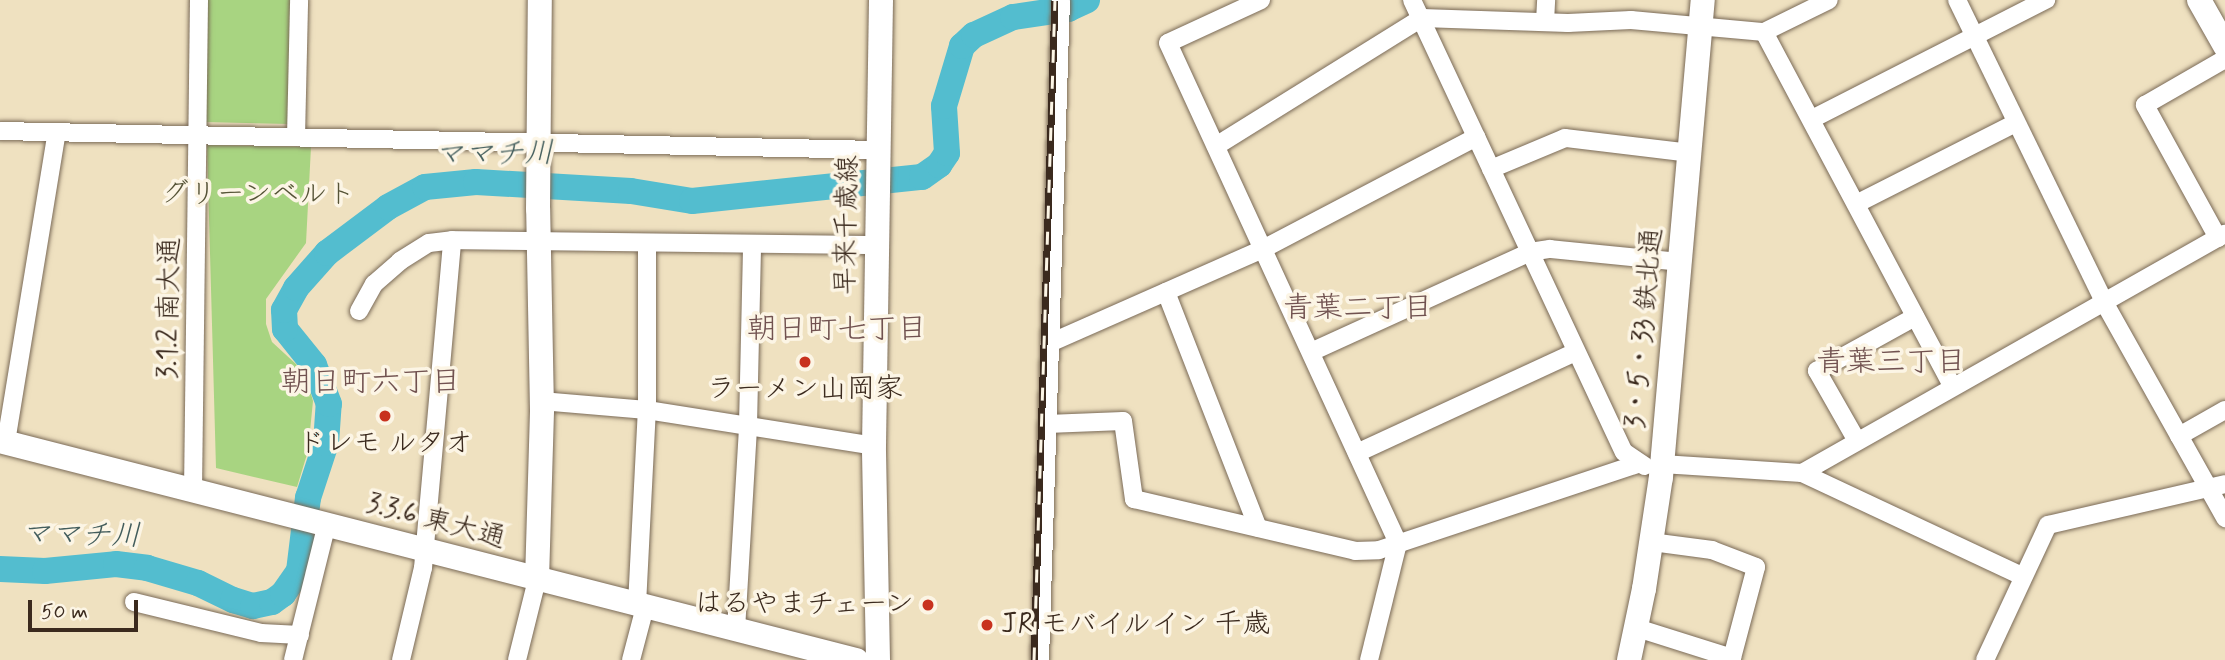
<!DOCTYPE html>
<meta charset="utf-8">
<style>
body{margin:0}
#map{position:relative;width:2225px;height:660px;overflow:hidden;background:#efe1c0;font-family:Mynerve,"Klee One",sans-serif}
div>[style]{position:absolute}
.green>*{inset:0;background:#a8d481}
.river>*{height:26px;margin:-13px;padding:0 13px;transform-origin:13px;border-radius:13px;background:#53bdcf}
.roads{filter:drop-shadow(0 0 2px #7a6a57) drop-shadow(0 0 2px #7a6a57)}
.street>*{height:18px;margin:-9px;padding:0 9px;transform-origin:9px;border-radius:9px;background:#fff}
.secondary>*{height:24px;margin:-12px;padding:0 12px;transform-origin:12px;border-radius:12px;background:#fff}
.rail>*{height:7px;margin-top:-3.5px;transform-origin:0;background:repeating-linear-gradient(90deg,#fcf5e5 0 13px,#3b2a1e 0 26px);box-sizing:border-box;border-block:2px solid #3b2a1e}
.dots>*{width:19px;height:19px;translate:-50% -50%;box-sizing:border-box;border:4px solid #fcf5e5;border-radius:50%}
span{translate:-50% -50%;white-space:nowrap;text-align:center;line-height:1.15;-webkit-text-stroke:7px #fcf5e5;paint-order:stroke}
.park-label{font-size:28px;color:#565437}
.street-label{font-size:28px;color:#3b2a1e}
.poi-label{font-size:28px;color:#3b2a1e}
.right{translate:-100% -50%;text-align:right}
.left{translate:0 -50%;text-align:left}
.water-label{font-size:30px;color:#435d5c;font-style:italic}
.neighbourhood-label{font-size:30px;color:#715250}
.scale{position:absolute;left:28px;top:600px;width:110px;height:32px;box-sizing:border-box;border:4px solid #3b2a1e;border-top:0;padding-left:9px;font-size:21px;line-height:24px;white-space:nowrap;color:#3b2a1e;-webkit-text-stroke:5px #fcf5e5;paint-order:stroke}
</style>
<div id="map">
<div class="green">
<i style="clip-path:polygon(205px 0,291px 0,290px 124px,204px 122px)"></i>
<i style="clip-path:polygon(207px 145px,311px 147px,306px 243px,266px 299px,266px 324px,272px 342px,297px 365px,309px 387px,313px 401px,308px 451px,297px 487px,216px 468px)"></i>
</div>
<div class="river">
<i style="left:0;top:569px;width:45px;rotate:2.5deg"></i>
<i style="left:45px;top:571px;width:71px;rotate:-5.6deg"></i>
<i style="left:116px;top:564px;width:31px;rotate:7deg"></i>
<i style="left:147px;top:568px;width:53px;rotate:16.4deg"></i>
<i style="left:198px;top:583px;width:39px;rotate:26deg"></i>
<i style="left:233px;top:600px;width:21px;rotate:17deg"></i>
<i style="left:253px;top:606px;width:19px;rotate:-12deg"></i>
<i style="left:272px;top:602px;width:14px;rotate:-36deg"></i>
<i style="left:283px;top:594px;width:28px;rotate:-55deg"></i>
<i style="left:299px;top:571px;width:74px;rotate:-83deg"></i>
<i style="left:308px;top:498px;width:58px;rotate:-71.9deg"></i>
<i style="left:326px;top:443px;width:39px;rotate:-86deg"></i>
<i style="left:329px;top:404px;width:42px;rotate:-111deg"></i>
<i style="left:314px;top:365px;width:46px;rotate:-128.9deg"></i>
<i style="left:285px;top:329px;width:19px;rotate:-93deg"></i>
<i style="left:284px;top:310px;width:25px;rotate:-61deg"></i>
<i style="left:296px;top:288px;width:47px;rotate:-48.5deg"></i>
<i style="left:327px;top:253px;width:76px;rotate:-37deg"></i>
<i style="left:388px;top:207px;width:42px;rotate:-28.4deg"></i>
<i style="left:425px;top:187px;width:51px;rotate:-5.6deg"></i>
<i style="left:476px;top:182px;width:155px;rotate:3.3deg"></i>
<i style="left:631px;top:191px;width:62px;rotate:9.3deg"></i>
<i style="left:692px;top:201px;width:231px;rotate:-6deg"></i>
<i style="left:922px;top:177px;width:21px;rotate:-35deg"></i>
<i style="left:939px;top:165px;width:14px;rotate:-56deg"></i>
<i style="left:947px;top:153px;width:47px;rotate:-93.7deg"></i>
<i style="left:944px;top:106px;width:63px;rotate:-73.3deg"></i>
<i style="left:962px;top:46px;width:16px;rotate:-43deg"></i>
<i style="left:974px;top:35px;width:43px;rotate:-24.8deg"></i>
<i style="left:1013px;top:17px;width:56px;rotate:-8.3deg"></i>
<i style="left:1068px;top:9px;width:21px;rotate:-25deg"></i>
</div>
<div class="roads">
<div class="street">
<i style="left:1261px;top:0;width:102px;rotate:155.2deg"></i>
<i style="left:1168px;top:43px;width:550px;rotate:65.3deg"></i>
<i style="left:1398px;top:543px;width:121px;rotate:103.9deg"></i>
<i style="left:1412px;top:0;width:499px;rotate:64.9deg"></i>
<i style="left:1624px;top:452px;width:25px;rotate:34deg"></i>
<i style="left:1957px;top:0;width:336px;rotate:64deg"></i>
<i style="left:2104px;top:302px;width:248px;rotate:60.7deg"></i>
<i style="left:1545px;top:22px;width:22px;rotate:-87deg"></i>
<i style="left:1764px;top:32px;width:401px;rotate:62deg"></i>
<i style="left:1812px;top:119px;width:263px;rotate:-27deg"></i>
<i style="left:0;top:131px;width:879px;rotate:1.24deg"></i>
<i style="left:296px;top:137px;width:137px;rotate:-88.7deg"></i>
<i style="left:1216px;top:146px;width:243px;rotate:-31.9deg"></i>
<i style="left:1422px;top:18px;width:146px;rotate:2deg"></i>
<i style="left:1568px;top:23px;width:63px;rotate:-2.7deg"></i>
<i style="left:1631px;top:20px;width:134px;rotate:5.2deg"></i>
<i style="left:1764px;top:32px;width:72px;rotate:-26.2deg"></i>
<i style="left:1491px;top:169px;width:80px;rotate:-22.7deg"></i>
<i style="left:1565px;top:138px;width:126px;rotate:6.8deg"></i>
<i style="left:1856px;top:204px;width:179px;rotate:-26.9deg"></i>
<i style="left:2218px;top:238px;width:152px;rotate:-118.8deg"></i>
<i style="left:2145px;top:105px;width:92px;rotate:-29.9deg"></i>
<i style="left:1166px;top:292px;width:253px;rotate:68.7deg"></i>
<i style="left:359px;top:311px;width:31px;rotate:-61deg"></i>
<i style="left:374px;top:284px;width:35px;rotate:-41deg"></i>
<i style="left:400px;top:261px;width:34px;rotate:-32deg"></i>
<i style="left:429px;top:243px;width:23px;rotate:-7deg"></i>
<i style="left:452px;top:240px;width:427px;rotate:0.7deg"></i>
<i style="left:1050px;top:343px;width:233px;rotate:-23.8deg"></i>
<i style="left:1263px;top:249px;width:241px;rotate:-27.7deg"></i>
<i style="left:1311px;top:352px;width:241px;rotate:-24.5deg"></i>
<i style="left:1530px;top:252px;width:20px;rotate:-9deg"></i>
<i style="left:1550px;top:249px;width:131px;rotate:5.7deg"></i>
<i style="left:541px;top:401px;width:106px;rotate:4.9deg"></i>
<i style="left:647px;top:410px;width:230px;rotate:9deg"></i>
<i style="left:1047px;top:424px;width:76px;rotate:-2.3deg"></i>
<i style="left:1123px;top:421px;width:79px;rotate:82deg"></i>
<i style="left:1134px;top:499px;width:227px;rotate:13.2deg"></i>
<i style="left:1355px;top:551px;width:24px;rotate:-2deg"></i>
<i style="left:1379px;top:550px;width:275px;rotate:-18.4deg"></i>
<i style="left:2179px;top:436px;width:53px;rotate:-29.5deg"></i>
<i style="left:1857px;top:441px;width:81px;rotate:-119.7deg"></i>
<i style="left:1817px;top:371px;width:112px;rotate:-28.9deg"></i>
<i style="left:6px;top:442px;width:311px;rotate:-80.7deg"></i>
<i style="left:1357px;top:453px;width:241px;rotate:-24.8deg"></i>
<i style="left:1662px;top:464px;width:140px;rotate:3.7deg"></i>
<i style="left:1802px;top:473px;width:486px;rotate:-29.5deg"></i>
<i style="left:1802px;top:473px;width:243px;rotate:25.1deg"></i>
<i style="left:193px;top:491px;width:491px;rotate:-89.3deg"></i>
<i style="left:134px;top:602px;width:131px;rotate:13.7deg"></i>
<i style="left:261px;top:633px;width:39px;rotate:3deg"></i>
<i style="left:637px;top:605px;width:195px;rotate:-87.1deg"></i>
<i style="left:647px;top:410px;width:167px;rotate:-90deg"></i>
<i style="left:1637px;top:628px;width:100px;rotate:17.5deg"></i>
<i style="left:1732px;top:658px;width:94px;rotate:-75.2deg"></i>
<i style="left:1756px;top:567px;width:47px;rotate:-158.9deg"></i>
<i style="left:1712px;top:550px;width:62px;rotate:-172.5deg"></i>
<i style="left:736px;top:630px;width:205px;rotate:-86.6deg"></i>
<i style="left:748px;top:425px;width:181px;rotate:-88.7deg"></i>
<i style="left:293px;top:660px;width:140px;rotate:-76deg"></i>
<i style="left:401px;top:660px;width:95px;rotate:-76.6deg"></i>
<i style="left:423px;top:568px;width:329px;rotate:-84.9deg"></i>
<i style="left:517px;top:660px;width:82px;rotate:-76deg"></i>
<i style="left:631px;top:660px;width:55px;rotate:-75.2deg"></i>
<i style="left:1040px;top:660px;width:660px;rotate:-88.18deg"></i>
<i style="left:1985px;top:660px;width:149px;rotate:-65deg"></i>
<i style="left:2048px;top:525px;width:182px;rotate:-13deg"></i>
</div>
<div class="secondary">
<i style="left:2199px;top:0;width:53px;rotate:60.5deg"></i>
<i style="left:0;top:441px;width:884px;rotate:14.35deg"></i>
<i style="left:537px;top:580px;width:170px;rotate:-88.3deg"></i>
<i style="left:542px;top:410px;width:201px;rotate:-91.1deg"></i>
<i style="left:538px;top:209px;width:209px;rotate:-89.5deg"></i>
<i style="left:878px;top:660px;width:214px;rotate:-91.1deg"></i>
<i style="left:874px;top:446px;width:446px;rotate:-89.1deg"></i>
<i style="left:1629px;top:660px;width:73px;rotate:-78.1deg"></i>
<i style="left:1644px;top:589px;width:113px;rotate:-81.4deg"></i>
<i style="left:1661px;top:477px;width:479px;rotate:-85deg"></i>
</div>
</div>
<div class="rail">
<i style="left:1034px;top:660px;width:660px;rotate:-88.18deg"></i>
</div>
<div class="dots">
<i style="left:805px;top:362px;background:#c8321e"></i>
<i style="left:385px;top:416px;background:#c8321e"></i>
<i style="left:928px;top:605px;background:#c8321e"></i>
<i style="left:987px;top:625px;background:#c8321e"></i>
</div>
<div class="park-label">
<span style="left:258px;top:195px">グリーンベルト</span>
</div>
<div class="street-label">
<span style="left:848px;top:225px;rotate:-89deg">早来千歳線</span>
<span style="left:170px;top:308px;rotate:-89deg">3.1.2 南大通</span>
<span style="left:1645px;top:328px;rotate:-85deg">3・5・33 鉄北通</span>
<span style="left:436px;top:522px;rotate:15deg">3.3.6 東大通</span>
</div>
<div class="poi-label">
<span style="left:805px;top:390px">ラーメン山岡家</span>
<span style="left:385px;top:444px">ドレモ ルタオ</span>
<span class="right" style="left:914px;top:605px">はるやまチェーン</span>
<span class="left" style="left:1001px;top:625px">JR モバイルイン 千歳</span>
</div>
<div class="water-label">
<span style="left:494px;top:155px;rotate:-1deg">ママチ川</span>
<span style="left:81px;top:536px;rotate:1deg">ママチ川</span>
</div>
<div class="neighbourhood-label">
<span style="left:1358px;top:309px">青葉二丁目</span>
<span style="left:837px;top:330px">朝日町七丁目</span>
<span style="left:1891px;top:363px">青葉三丁目</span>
<span style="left:371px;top:383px">朝日町六丁目</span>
</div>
<div class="scale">50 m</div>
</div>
